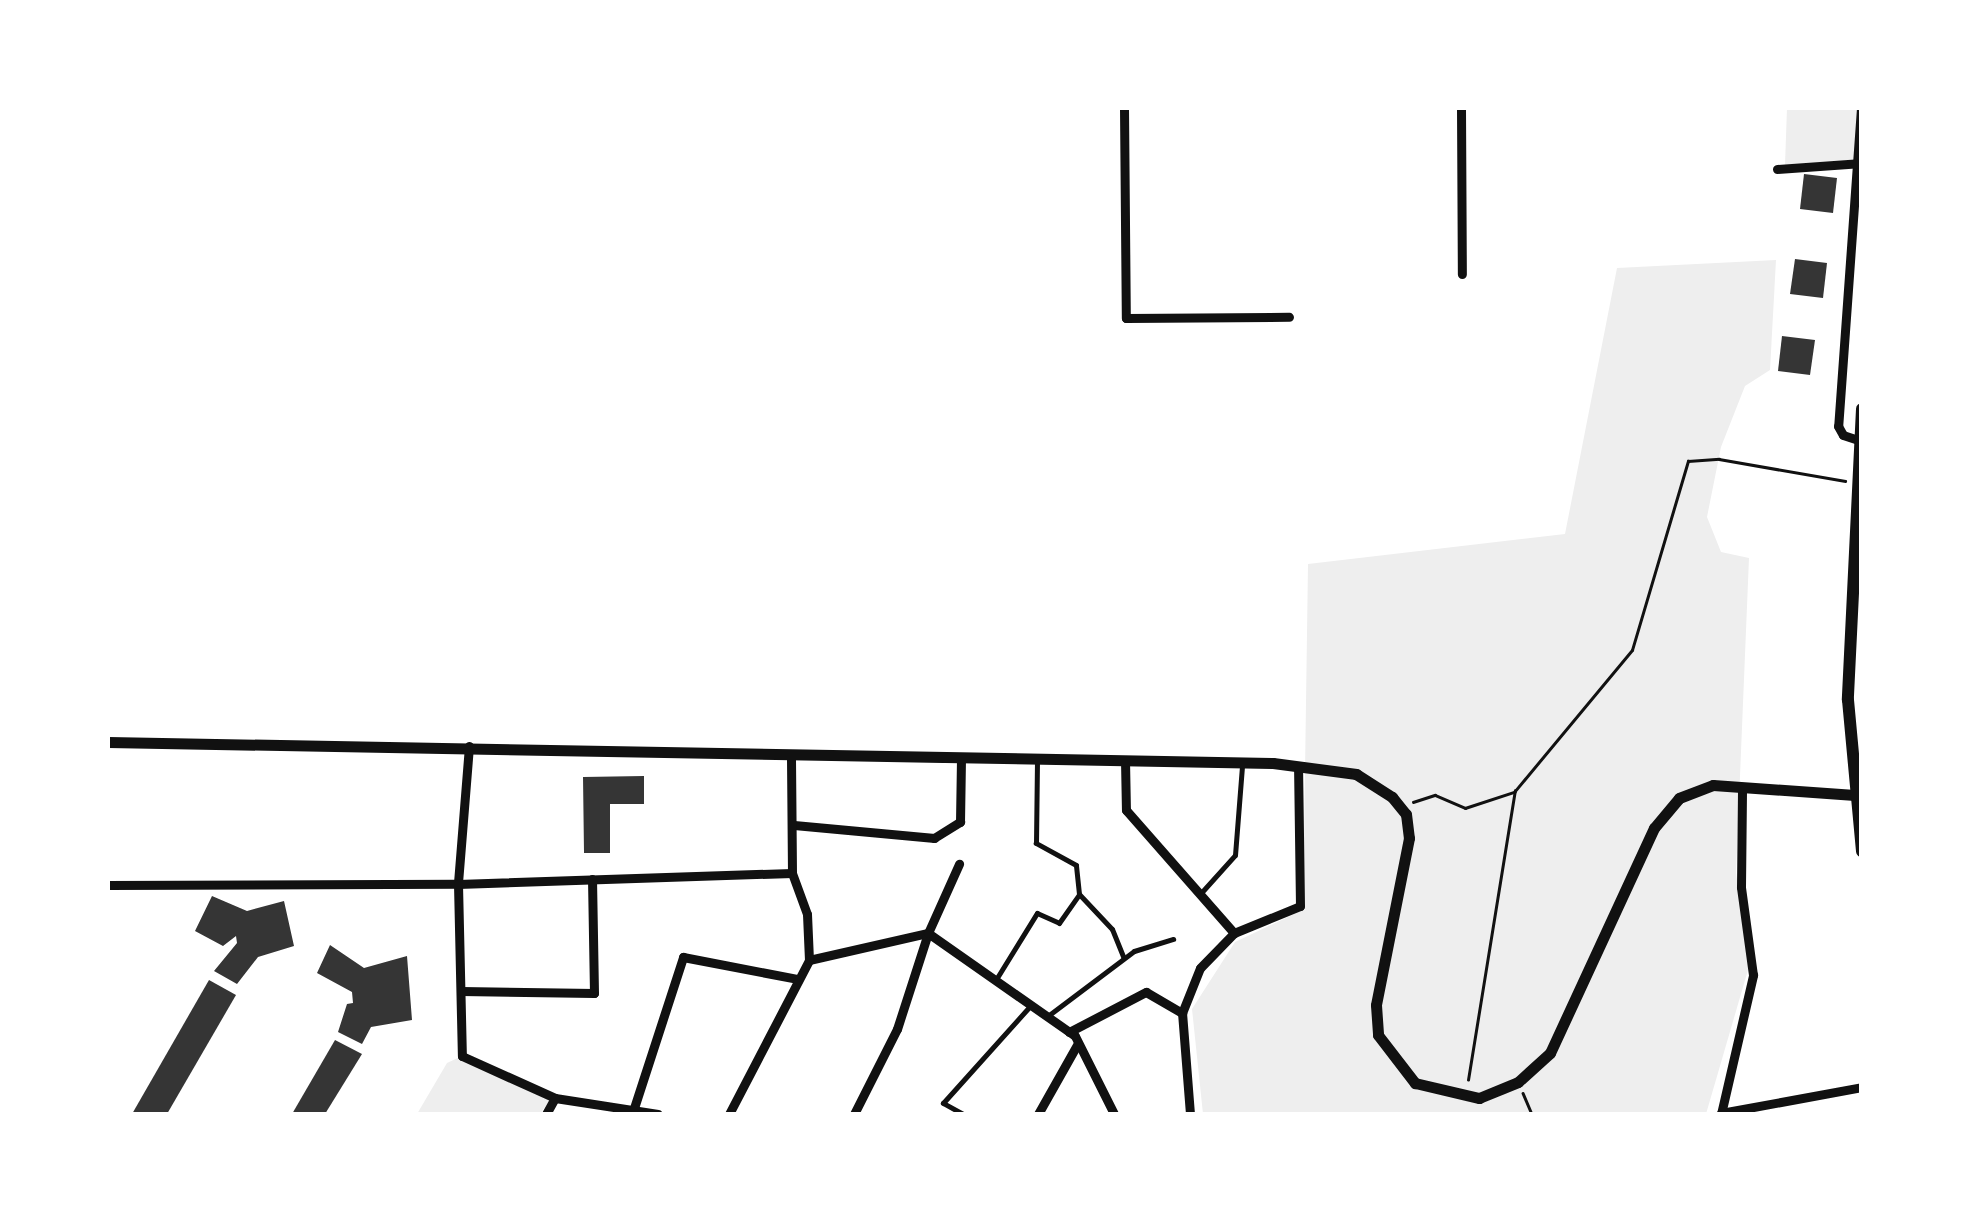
<!DOCTYPE html>
<style>
body{margin:0}
#map{position:relative;width:1969px;height:1222px;overflow:hidden;background:#fff;font-family:Rubik,sans-serif}
div>[style]{position:absolute}
.green>*{inset:0;background:#eee}
.building>*{inset:0;background:#353535}
.path>*{height:2.5px;margin:-1.25px;padding:0 1.25px;transform-origin:1.25px;border-radius:1.25px;background:#111}
.service>*{height:5px;margin:-2.5px;padding:0 2.5px;transform-origin:2.5px;border-radius:2.5px;background:#111}
.minor>*{height:9px;margin:-4.5px;padding:0 4.5px;transform-origin:4.5px;border-radius:4.5px;background:#111}
.tertiary>*{height:11px;margin:-5.5px;padding:0 5.5px;transform-origin:5.5px;border-radius:5.5px;background:#111}
.secondary>*{height:12px;margin:-6px;padding:0 6px;transform-origin:6px;border-radius:6px;background:#111}
span{translate:-50% -50%;white-space:nowrap;text-align:center;line-height:1.15;-webkit-text-stroke:10px #fff;paint-order:stroke}
.frame{position:absolute;inset:0;border:110px solid #fff;pointer-events:none}
</style>
<div id="map">
<div class="green">
<i style="clip-path:polygon(1787px 108px,1861px 108px,1857px 160px,1785px 165px)"></i>
<i style="clip-path:polygon(1776px 260px,1770px 370px,1745px 386px,1721px 447px,1707px 517px,1721px 552px,1749px 558px,1736px 873px,1750px 963px,1706px 1114px,1203px 1114px,1192px 1009px,1235px 942px,1303px 910px,1308px 564px,1565px 534px,1617px 268px)"></i>
<i style="clip-path:polygon(462px 1056px,550px 1100px,540px 1114px,417px 1114px,447px 1063px)"></i>
</div>
<div class="building">
<i style="clip-path:polygon(1804px 174px,1837px 178px,1833px 213px,1800px 209px)"></i>
<i style="clip-path:polygon(1795px 259px,1827px 263px,1823px 298px,1790px 294px)"></i>
<i style="clip-path:polygon(1782px 336px,1815px 340px,1810px 375px,1778px 371px)"></i>
<i style="clip-path:polygon(644px 776px,644px 804px,610px 804px,610px 853px,584px 853px,583px 777px)"></i>
<i style="clip-path:polygon(212px 896px,247px 911px,284px 901px,294px 946px,258px 957px,237px 984px,214px 971px,237px 943px,236px 936px,223px 946px,195px 931px)"></i>
<i style="clip-path:polygon(330px 945px,364px 968px,407px 956px,412px 1020px,371px 1027px,362px 1044px,338px 1032px,347px 1004px,353px 1003px,352px 992px,317px 973px)"></i>
<i style="clip-path:polygon(209px 980px,236px 995px,167px 1114px,132px 1114px)"></i>
<i style="clip-path:polygon(335px 1040px,362px 1054px,325px 1114px,292px 1114px)"></i>
</div>
<div class="path">
<i style="left:1413px;top:802px;width:23px;rotate:-18deg"></i>
<i style="left:1435px;top:795px;width:33px;rotate:23deg"></i>
<i style="left:1465px;top:808px;width:52px;rotate:-18.1deg"></i>
<i style="left:1468px;top:1080px;width:293px;rotate:-80.8deg"></i>
<i style="left:1515px;top:791px;width:183px;rotate:-50.3deg"></i>
<i style="left:1632px;top:650px;width:197px;rotate:-73.5deg"></i>
<i style="left:1688px;top:461px;width:31px;rotate:-4deg"></i>
<i style="left:1719px;top:459px;width:128px;rotate:9.9deg"></i>
<i style="left:1523px;top:1093px;width:23px;rotate:67deg"></i>
</div>
<div class="service">
<i style="left:1079px;top:894px;width:48px;rotate:46.7deg"></i>
<i style="left:1112px;top:929px;width:31px;rotate:68deg"></i>
<i style="left:1200px;top:894px;width:52px;rotate:-48.1deg"></i>
<i style="left:1235px;top:855px;width:89px;rotate:-85.5deg"></i>
<i style="left:995px;top:981px;width:80px;rotate:-58.3deg"></i>
<i style="left:1037px;top:913px;width:24px;rotate:24deg"></i>
<i style="left:1059px;top:923px;width:35px;rotate:-55deg"></i>
<i style="left:1079px;top:894px;width:29px;rotate:-96deg"></i>
<i style="left:1076px;top:865px;width:46px;rotate:-151.2deg"></i>
<i style="left:1036px;top:843px;width:83px;rotate:-89.3deg"></i>
<i style="left:1049px;top:1015px;width:106px;rotate:-37deg"></i>
<i style="left:1134px;top:951px;width:41px;rotate:-17.1deg"></i>
<i style="left:963px;top:1114px;width:23px;rotate:-151deg"></i>
<i style="left:943px;top:1103px;width:129px;rotate:-48.1deg"></i>
</div>
<div class="minor">
<i style="left:1124px;top:108px;width:210px;rotate:89.5deg"></i>
<i style="left:1126px;top:318px;width:163px;rotate:-0.4deg"></i>
<i style="left:1461px;top:108px;width:166px;rotate:89.7deg"></i>
<i style="left:1861px;top:108px;width:319px;rotate:94.1deg"></i>
<i style="left:1838px;top:426px;width:10px;rotate:61deg"></i>
<i style="left:1843px;top:435px;width:20px;rotate:18deg"></i>
<i style="left:1777px;top:169px;width:85px;rotate:-4deg"></i>
<i style="left:469px;top:746px;width:138px;rotate:94.6deg"></i>
<i style="left:458px;top:884px;width:172px;rotate:88.7deg"></i>
<i style="left:462px;top:1056px;width:102px;rotate:24.3deg"></i>
<i style="left:555px;top:1098px;width:104px;rotate:8.8deg"></i>
<i style="left:1125px;top:760px;width:50px;rotate:88.9deg"></i>
<i style="left:1126px;top:810px;width:164px;rotate:48.7deg"></i>
<i style="left:794px;top:825px;width:141px;rotate:5.3deg"></i>
<i style="left:934px;top:838px;width:31px;rotate:-32deg"></i>
<i style="left:960px;top:822px;width:62px;rotate:-89.1deg"></i>
<i style="left:108px;top:885px;width:350px;rotate:-0.2deg"></i>
<i style="left:458px;top:884px;width:334px;rotate:-1.9deg"></i>
<i style="left:809px;top:960px;width:122px;rotate:-12.8deg"></i>
<i style="left:928px;top:933px;width:179px;rotate:35deg"></i>
<i style="left:1075px;top:1036px;width:87px;rotate:63.4deg"></i>
<i style="left:461px;top:991px;width:133px;rotate:0.9deg"></i>
<i style="left:594px;top:993px;width:114px;rotate:-91deg"></i>
<i style="left:1069px;top:1032px;width:87px;rotate:-27.5deg"></i>
<i style="left:1146px;top:992px;width:42px;rotate:30.3deg"></i>
<i style="left:634px;top:1108px;width:159px;rotate:-72deg"></i>
<i style="left:683px;top:957px;width:116px;rotate:10.9deg"></i>
<i style="left:1721px;top:1113px;width:143px;rotate:-10.4deg"></i>
<i style="left:546px;top:1114px;width:18px;rotate:-61deg"></i>
<i style="left:729px;top:1114px;width:174px;rotate:-62.5deg"></i>
<i style="left:809px;top:960px;width:46px;rotate:-92.5deg"></i>
<i style="left:807px;top:914px;width:44px;rotate:-110.1deg"></i>
<i style="left:792px;top:873px;width:114px;rotate:-90.5deg"></i>
<i style="left:854px;top:1114px;width:95px;rotate:-63.2deg"></i>
<i style="left:897px;top:1029px;width:101px;rotate:-72.1deg"></i>
<i style="left:928px;top:933px;width:76px;rotate:-65.8deg"></i>
<i style="left:1038px;top:1114px;width:81px;rotate:-60.6deg"></i>
<i style="left:1190px;top:1114px;width:101px;rotate:-94.5deg"></i>
<i style="left:1182px;top:1013px;width:48px;rotate:-68.2deg"></i>
<i style="left:1200px;top:968px;width:49px;rotate:-45.8deg"></i>
<i style="left:1234px;top:933px;width:71px;rotate:-22.2deg"></i>
<i style="left:1300px;top:906px;width:140px;rotate:-90.8deg"></i>
<i style="left:1721px;top:1114px;width:143px;rotate:-77deg"></i>
<i style="left:1753px;top:975px;width:89px;rotate:-97.8deg"></i>
<i style="left:1741px;top:887px;width:100px;rotate:-89.4deg"></i>
</div>
<div class="tertiary">
<i style="left:108px;top:742px;width:1165px;rotate:1.03deg"></i>
<i style="left:1273px;top:763px;width:84px;rotate:7.5deg"></i>
<i style="left:1356px;top:774px;width:43px;rotate:32.6deg"></i>
<i style="left:1392px;top:797px;width:22px;rotate:51deg"></i>
<i style="left:1406px;top:814px;width:24px;rotate:83deg"></i>
<i style="left:1409px;top:838px;width:170px;rotate:101.2deg"></i>
<i style="left:1376px;top:1005px;width:30px;rotate:86deg"></i>
<i style="left:1378px;top:1035px;width:61px;rotate:52.4deg"></i>
<i style="left:1415px;top:1083px;width:66px;rotate:13.2deg"></i>
<i style="left:1479px;top:1098px;width:42px;rotate:-22.3deg"></i>
<i style="left:1518px;top:1082px;width:43px;rotate:-42.2deg"></i>
<i style="left:1550px;top:1053px;width:248px;rotate:-65.2deg"></i>
<i style="left:1654px;top:828px;width:39px;rotate:-50deg"></i>
<i style="left:1679px;top:798px;width:36px;rotate:-21deg"></i>
<i style="left:1713px;top:785px;width:142px;rotate:4deg"></i>
</div>
<div class="secondary">
<i style="left:1862px;top:409px;width:291px;rotate:92.8deg"></i>
<i style="left:1848px;top:700px;width:152px;rotate:84.7deg"></i>
</div>
<div class="frame"></div>
</div>
